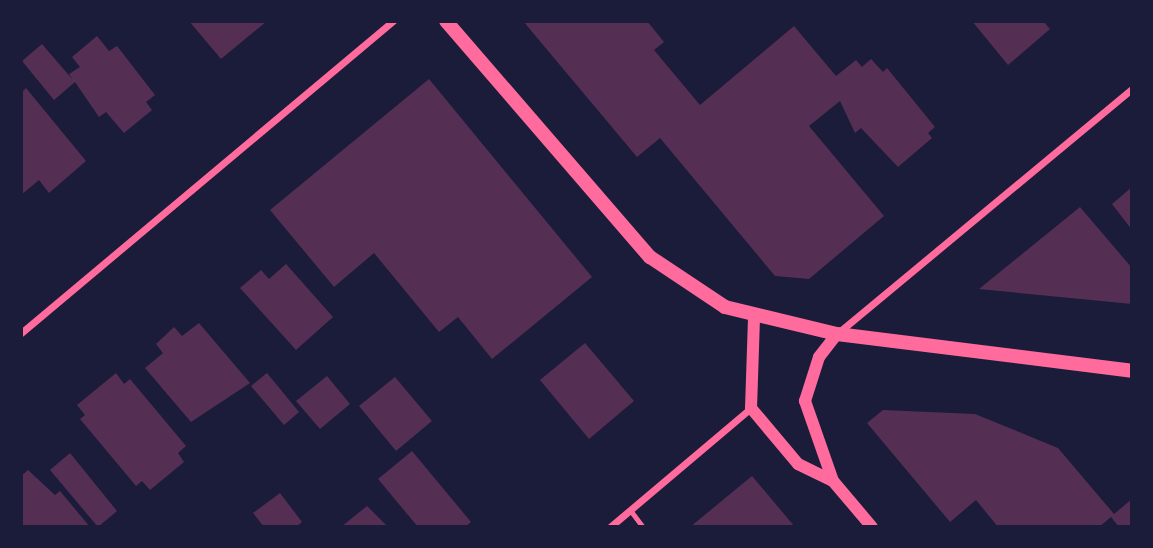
<!DOCTYPE html>
<style>
body{margin:0}
#map{position:relative;width:1153px;height:548px;overflow:hidden;background:#1b1b3a;font-family:Roboto,sans-serif}
div>[style]{position:absolute}
.building>*{inset:0;background:#542f53}
.service>*{height:5px;margin:-2.5px;padding:0 2.5px;transform-origin:2.5px;border-radius:2.5px;background:#ff6b9d}
.minor>*{height:7px;margin:-3.5px;padding:0 3.5px;transform-origin:3.5px;border-radius:3.5px;background:#ff6b9d}
.tertiary>*{height:12px;margin:-6px;padding:0 6px;transform-origin:6px;border-radius:6px;background:#ff6b9d}
.secondary>*{height:14px;margin:-7px;padding:0 7px;transform-origin:7px;border-radius:7px;background:#ff6b9d}
span{translate:-50% -50%;white-space:nowrap;text-align:center;line-height:1.15;-webkit-text-stroke:5px #1b1b3a;paint-order:stroke}
.frame{position:absolute;inset:0;border:23px solid #1b1b3a;pointer-events:none}
</style>
<div id="map">
<div class="building">
<i style="clip-path:polygon(189px 21px,267px 21px,221px 59px)"></i>
<i style="clip-path:polygon(523px 21px,647px 21px,664px 42px,654px 50px,700px 105px,794px 26px,836px 76px,856px 60px,862px 67px,871px 59px,883px 72px,887px 68px,935px 127px,928px 133px,932px 138px,898px 167px,861px 128px,855px 133px,840px 101px,809px 126px,884px 216px,809px 279px,775px 276px,660px 138px,637px 157px)"></i>
<i style="clip-path:polygon(972px 21px,1043px 21px,1050px 29px,1008px 65px)"></i>
<i style="clip-path:polygon(97px 36px,109px 51px,117px 46px,155px 95px,146px 102px,152px 110px,124px 133px,106px 112px,99px 117px,75px 82px,54px 100px,22px 61px,42px 44px,73px 80px,69px 74px,80px 67px,72px 57px)"></i>
<i style="clip-path:polygon(429px 79px,592px 277px,492px 359px,458px 317px,439px 332px,374px 253px,334px 287px,270px 210px)"></i>
<i style="clip-path:polygon(26px 88px,86px 161px,49px 193px,39px 180px,21px 195px,21px 93px)"></i>
<i style="clip-path:polygon(1132px 187px,1132px 230px,1112px 204px)"></i>
<i style="clip-path:polygon(1080px 207px,1132px 268px,1132px 304px,979px 289px)"></i>
<i style="clip-path:polygon(286px 264px,333px 317px,296px 350px,240px 288px,261px 270px,269px 279px)"></i>
<i style="clip-path:polygon(199px 323px,250px 383px,191px 422px,145px 368px,163px 353px,156px 344px,174px 327px,182px 336px)"></i>
<i style="clip-path:polygon(585px 343px,634px 401px,589px 439px,540px 380px)"></i>
<i style="clip-path:polygon(116px 373px,124px 384px,130px 379px,186px 446px,178px 453px,184px 462px,150px 490px,142px 481px,136px 486px,80px 419px,85px 415px,77px 405px)"></i>
<i style="clip-path:polygon(267px 373px,299px 412px,284px 425px,251px 386px)"></i>
<i style="clip-path:polygon(327px 376px,350px 404px,320px 429px,296px 401px)"></i>
<i style="clip-path:polygon(395px 377px,432px 421px,396px 451px,359px 406px)"></i>
<i style="clip-path:polygon(883px 410px,975px 414px,1058px 448px,1114px 514px,1132px 499px,1132px 527px,1119px 527px,1111px 517px,1099px 527px,998px 527px,976px 500px,950px 522px,867px 423px)"></i>
<i style="clip-path:polygon(412px 451px,471px 522px,465px 527px,418px 527px,378px 479px)"></i>
<i style="clip-path:polygon(70px 453px,117px 511px,98px 527px,50px 470px)"></i>
<i style="clip-path:polygon(28px 470px,55px 495px,60px 491px,90px 527px,21px 527px,21px 476px)"></i>
<i style="clip-path:polygon(752px 476px,795px 527px,690px 527px)"></i>
<i style="clip-path:polygon(280px 493px,302px 522px,296px 527px,264px 527px,253px 513px)"></i>
<i style="clip-path:polygon(367px 506px,388px 527px,341px 527px)"></i>
</div>
<div class="service">
<i style="left:630px;top:510px;width:21px;rotate:53deg"></i>
</div>
<div class="minor">
<i style="left:839px;top:332px;width:381px;rotate:-39.7deg"></i>
<i style="left:21px;top:333px;width:486px;rotate:-40deg"></i>
<i style="left:610px;top:527px;width:185px;rotate:-40.2deg"></i>
</div>
<div class="tertiary">
<i style="left:754px;top:318px;width:90px;rotate:91.9deg"></i>
<i style="left:751px;top:408px;width:73px;rotate:50deg"></i>
<i style="left:798px;top:464px;width:39px;rotate:26deg"></i>
<i style="left:833px;top:481px;width:60px;rotate:49.7deg"></i>
<i style="left:833px;top:481px;width:85px;rotate:-109.3deg"></i>
<i style="left:805px;top:401px;width:46px;rotate:-72.3deg"></i>
<i style="left:819px;top:357px;width:29px;rotate:-52deg"></i>
</div>
<div class="secondary">
<i style="left:446px;top:21px;width:312px;rotate:49.2deg"></i>
<i style="left:650px;top:257px;width:90px;rotate:33.7deg"></i>
<i style="left:725px;top:307px;width:115px;rotate:13.6deg"></i>
<i style="left:837px;top:334px;width:297px;rotate:7.1deg"></i>
</div>
<div class="frame"></div>
</div>
